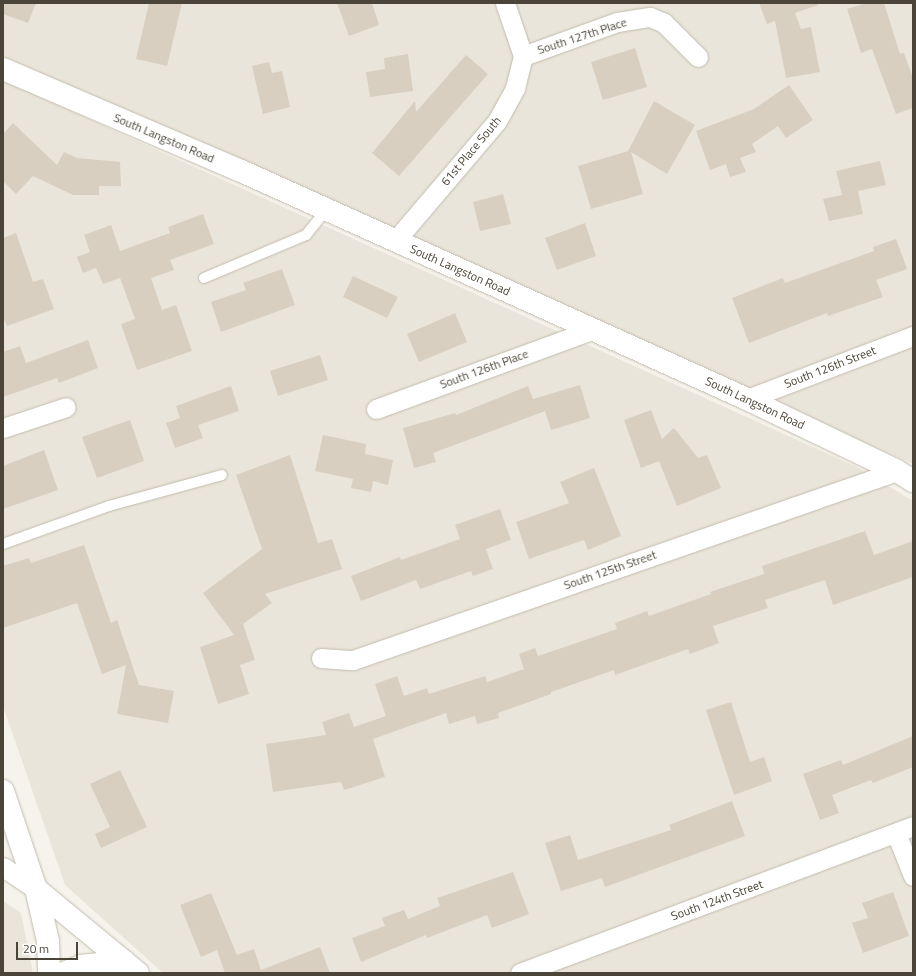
<!DOCTYPE html>
<style>
body{margin:0}
#map{position:relative;width:916px;height:976px;overflow:hidden;background:#f6f3ec;font-family:"Titillium Web",sans-serif}
div>[style]{position:absolute}
.residential>*{inset:0;background:#eae5da}
.building>*{inset:0;background:#d8cfc1}
.roads{filter:drop-shadow(0 0 1px #c2bbae) drop-shadow(0 0 1px #c2bbae)}
.service>*{height:10px;margin:-5px;padding:0 5px;transform-origin:5px;border-radius:5px;background:#fff}
.minor>*{height:19px;margin:-9.5px;padding:0 9.5px;transform-origin:9.5px;border-radius:9.5px;background:#fff}
.tertiary>*{height:22px;margin:-11px;padding:0 11px;transform-origin:11px;border-radius:11px;background:#fff}
span{translate:-50% -50%;white-space:nowrap;text-align:center;line-height:1.15;-webkit-text-stroke:4px #fff;paint-order:stroke}
.street-label{font-size:12px;color:#4b4439}
.frame{position:absolute;inset:0;border:4px solid #4b4439;pointer-events:none}
.scale{position:absolute;left:16px;top:942px;width:62px;height:18px;box-sizing:border-box;border:2px solid #4b4439;border-top:0;padding-left:5px;font-size:12px;line-height:14px;white-space:nowrap;color:#4b4439;-webkit-text-stroke:3px #fff;paint-order:stroke}
</style>
<div id="map">
<div class="residential">
<i style="clip-path:polygon(3px 3px,913px 3px,913px 464px,3px 56px)"></i>
<i style="clip-path:polygon(3px 80px,857px 467px,913px 501px,913px 973px,163px 973px,65px 885px,3px 706px)"></i>
<i style="clip-path:polygon(3px 901px,21px 913px,33px 973px,3px 973px)"></i>
</div>
<div class="building">
<i style="clip-path:polygon(3px 3px,36px 3px,28px 23px,3px 14px)"></i>
<i style="clip-path:polygon(149px 3px,182px 3px,167px 66px,136px 59px)"></i>
<i style="clip-path:polygon(337px 3px,372px 3px,379px 25px,349px 36px)"></i>
<i style="clip-path:polygon(759px 3px,818px 3px,818px 5px,795px 13px,801px 29px,811px 27px,820px 72px,786px 78px,775px 21px,767px 24px)"></i>
<i style="clip-path:polygon(867px 3px,884px 3px,900px 54px,904px 53px,913px 78px,913px 108px,896px 114px,872px 49px,861px 53px,847px 9px)"></i>
<i style="clip-path:polygon(635px 48px,647px 87px,603px 100px,591px 62px)"></i>
<i style="clip-path:polygon(408px 54px,413px 91px,370px 97px,366px 72px,385px 69px,384px 58px)"></i>
<i style="clip-path:polygon(466px 55px,488px 74px,399px 176px,372px 153px,415px 101px,416px 112px)"></i>
<i style="clip-path:polygon(269px 62px,272px 73px,282px 71px,290px 107px,263px 114px,252px 66px)"></i>
<i style="clip-path:polygon(789px 85px,813px 120px,786px 138px,778px 126px,752px 144px,756px 152px,740px 158px,746px 172px,730px 177px,726px 164px,710px 170px,696px 131px,754px 109px)"></i>
<i style="clip-path:polygon(654px 101px,695px 125px,667px 174px,631px 152px,643px 194px,591px 209px,578px 166px,628px 151px)"></i>
<i style="clip-path:polygon(13px 123px,57px 165px,64px 152px,77px 158px,120px 162px,121px 186px,99px 186px,99px 195px,73px 195px,33px 176px,16px 194px,3px 181px,3px 134px)"></i>
<i style="clip-path:polygon(880px 161px,886px 185px,858px 191px,863px 214px,829px 221px,823px 199px,842px 195px,836px 171px)"></i>
<i style="clip-path:polygon(503px 194px,511px 224px,480px 231px,473px 202px)"></i>
<i style="clip-path:polygon(203px 214px,214px 244px,170px 260px,174px 270px,151px 278px,162px 310px,176px 305px,192px 351px,137px 370px,121px 324px,135px 319px,120px 278px,103px 284px,96px 268px,83px 273px,77px 257px,90px 252px,84px 235px,111px 225px,120px 251px,170px 233px,168px 227px)"></i>
<i style="clip-path:polygon(585px 223px,596px 256px,557px 270px,545px 238px)"></i>
<i style="clip-path:polygon(16px 233px,33px 282px,43px 279px,54px 309px,7px 326px,3px 317px,3px 238px)"></i>
<i style="clip-path:polygon(896px 239px,907px 269px,876px 280px,883px 297px,828px 316px,827px 313px,749px 343px,732px 298px,783px 278px,785px 283px,874px 251px,873px 247px)"></i>
<i style="clip-path:polygon(282px 269px,295px 305px,221px 332px,211px 302px,246px 290px,243px 283px)"></i>
<i style="clip-path:polygon(353px 276px,398px 297px,387px 318px,343px 297px)"></i>
<i style="clip-path:polygon(455px 313px,467px 342px,419px 362px,407px 334px)"></i>
<i style="clip-path:polygon(88px 340px,98px 368px,59px 383px,57px 378px,3px 397px,3px 352px,20px 346px,26px 363px)"></i>
<i style="clip-path:polygon(320px 355px,328px 380px,278px 396px,270px 371px)"></i>
<i style="clip-path:polygon(580px 385px,590px 418px,551px 430px,545px 411px,433px 453px,436px 462px,414px 468px,403px 428px,455px 413px,456px 415px,528px 386px,533px 399px)"></i>
<i style="clip-path:polygon(231px 386px,239px 411px,198px 425px,203px 438px,175px 448px,166px 423px,180px 418px,176px 406px)"></i>
<i style="clip-path:polygon(651px 410px,662px 439px,674px 428px,698px 458px,707px 455px,721px 488px,677px 506px,659px 461px,641px 468px,624px 420px)"></i>
<i style="clip-path:polygon(130px 420px,144px 461px,97px 478px,82px 437px)"></i>
<i style="clip-path:polygon(323px 435px,366px 444px,365px 454px,393px 460px,388px 485px,373px 481px,371px 492px,351px 488px,353px 479px,315px 471px)"></i>
<i style="clip-path:polygon(44px 450px,58px 490px,3px 509px,3px 466px)"></i>
<i style="clip-path:polygon(290px 455px,318px 543px,332px 539px,342px 569px,265px 594px,272px 603px,243px 624px,255px 660px,240px 665px,249px 694px,218px 704px,200px 647px,234px 635px,203px 593px,262px 549px,236px 475px)"></i>
<i style="clip-path:polygon(594px 468px,621px 536px,588px 550px,584px 540px,529px 559px,516px 522px,569px 503px,560px 482px)"></i>
<i style="clip-path:polygon(500px 509px,511px 540px,486px 549px,493px 569px,473px 576px,471px 571px,420px 589px,416px 580px,361px 601px,351px 576px,400px 557px,401px 560px,460px 539px,455px 525px)"></i>
<i style="clip-path:polygon(865px 531px,874px 555px,913px 541px,913px 577px,833px 605px,825px 580px,765px 600px,768px 608px,713px 626px,719px 643px,690px 654px,688px 649px,615px 675px,614px 670px,551px 692px,551px 694px,498px 713px,499px 718px,477px 724px,475px 716px,449px 724px,446px 713px,373px 739px,385px 777px,344px 790px,341px 782px,273px 792px,266px 744px,326px 735px,322px 722px,349px 713px,354px 727px,386px 716px,375px 684px,397px 676px,404px 696px,427px 688px,429px 694px,485px 676px,487px 682px,524px 669px,519px 654px,535px 648px,538px 656px,617px 629px,615px 623px,647px 611px,649px 616px,711px 594px,710px 592px,764px 574px,762px 566px)"></i>
<i style="clip-path:polygon(84px 545px,111px 623px,117px 620px,139px 685px,174px 691px,168px 723px,117px 714px,126px 665px,102px 674px,77px 603px,3px 628px,3px 566px,29px 558px,31px 563px)"></i>
<i style="clip-path:polygon(731px 702px,750px 762px,764px 757px,772px 781px,734px 795px,706px 710px)"></i>
<i style="clip-path:polygon(913px 736px,913px 767px,873px 783px,871px 780px,832px 795px,839px 813px,820px 820px,803px 774px,841px 760px,843px 765px)"></i>
<i style="clip-path:polygon(120px 770px,147px 827px,101px 848px,95px 834px,110px 827px,90px 784px)"></i>
<i style="clip-path:polygon(732px 801px,745px 836px,605px 887px,602px 878px,561px 891px,545px 843px,570px 835px,578px 860px,671px 830px,669px 825px)"></i>
<i style="clip-path:polygon(513px 872px,529px 914px,492px 928px,487px 915px,427px 938px,426px 935px,361px 962px,352px 938px,385px 926px,382px 918px,404px 910px,408px 919px,440px 906px,437px 898px)"></i>
<i style="clip-path:polygon(893px 892px,909px 936px,863px 953px,852px 923px,868px 918px,862px 903px)"></i>
<i style="clip-path:polygon(211px 893px,237px 955px,254px 949px,261px 970px,320px 947px,330px 973px,225px 973px,217px 950px,201px 957px,180px 905px)"></i>
</div>
<div class="roads">
<div class="service">
<i style="left:204px;top:278px;width:111px;rotate:-22.9deg"></i>
<i style="left:306px;top:235px;width:32px;rotate:-51deg"></i>
<i style="left:3px;top:544px;width:113px;rotate:-19.7deg"></i>
<i style="left:109px;top:506px;width:117px;rotate:-15.3deg"></i>
</div>
<div class="minor">
<i style="left:523px;top:56px;width:100px;rotate:-19.9deg"></i>
<i style="left:617px;top:22px;width:33px;rotate:-9deg"></i>
<i style="left:650px;top:17px;width:15px;rotate:23deg"></i>
<i style="left:664px;top:23px;width:48px;rotate:45deg"></i>
<i style="left:395px;top:241px;width:157px;rotate:-49.6deg"></i>
<i style="left:497px;top:121px;width:38px;rotate:-61deg"></i>
<i style="left:515px;top:88px;width:33px;rotate:-76deg"></i>
<i style="left:523px;top:56px;width:56px;rotate:-108.8deg"></i>
<i style="left:747px;top:399px;width:178px;rotate:-20.8deg"></i>
<i style="left:376px;top:409px;width:230px;rotate:-20.1deg"></i>
<i style="left:3px;top:428px;width:66px;rotate:-18.4deg"></i>
<i style="left:321px;top:658px;width:32px;rotate:4deg"></i>
<i style="left:353px;top:660px;width:576px;rotate:-19.16deg"></i>
<i style="left:896px;top:833px;width:46px;rotate:68.4deg"></i>
<i style="left:3px;top:867px;width:40px;rotate:34deg"></i>
<i style="left:520px;top:973px;width:420px;rotate:-20.5deg"></i>
</div>
<div class="tertiary">
<i style="left:3px;top:69px;width:257px;rotate:23.2deg"></i>
<i style="left:239px;top:170px;width:557px;rotate:24.27deg"></i>
<i style="left:747px;top:399px;width:166px;rotate:25.6deg"></i>
<i style="left:897px;top:471px;width:19px;rotate:32deg"></i>
<i style="left:3px;top:791px;width:103px;rotate:71.4deg"></i>
<i style="left:36px;top:889px;width:53px;rotate:77deg"></i>
<i style="left:48px;top:941px;width:32px;rotate:88deg"></i>
<i style="left:36px;top:889px;width:132px;rotate:39.5deg"></i>
<i style="left:64px;top:973px;width:18px;rotate:-22deg"></i>
<i style="left:81px;top:966px;width:43px;rotate:-6.6deg"></i>
</div>
</div>
<div class="street-label">
<span style="left:582px;top:36px;rotate:-18deg">South 127th Place</span>
<span style="left:164px;top:138px;rotate:23deg">South Langston Road</span>
<span style="left:471px;top:151px;rotate:-50deg">61st Place South</span>
<span style="left:460px;top:270px;rotate:24deg">South Langston Road</span>
<span style="left:830px;top:367px;rotate:-21deg">South 126th Street</span>
<span style="left:484px;top:369px;rotate:-20deg">South 126th Place</span>
<span style="left:755px;top:403px;rotate:25deg">South Langston Road</span>
<span style="left:610px;top:570px;rotate:-19deg">South 125th Street</span>
<span style="left:717px;top:900px;rotate:-20deg">South 124th Street</span>
</div>
<div class="frame"></div>
<div class="scale">20 m</div>
</div>
